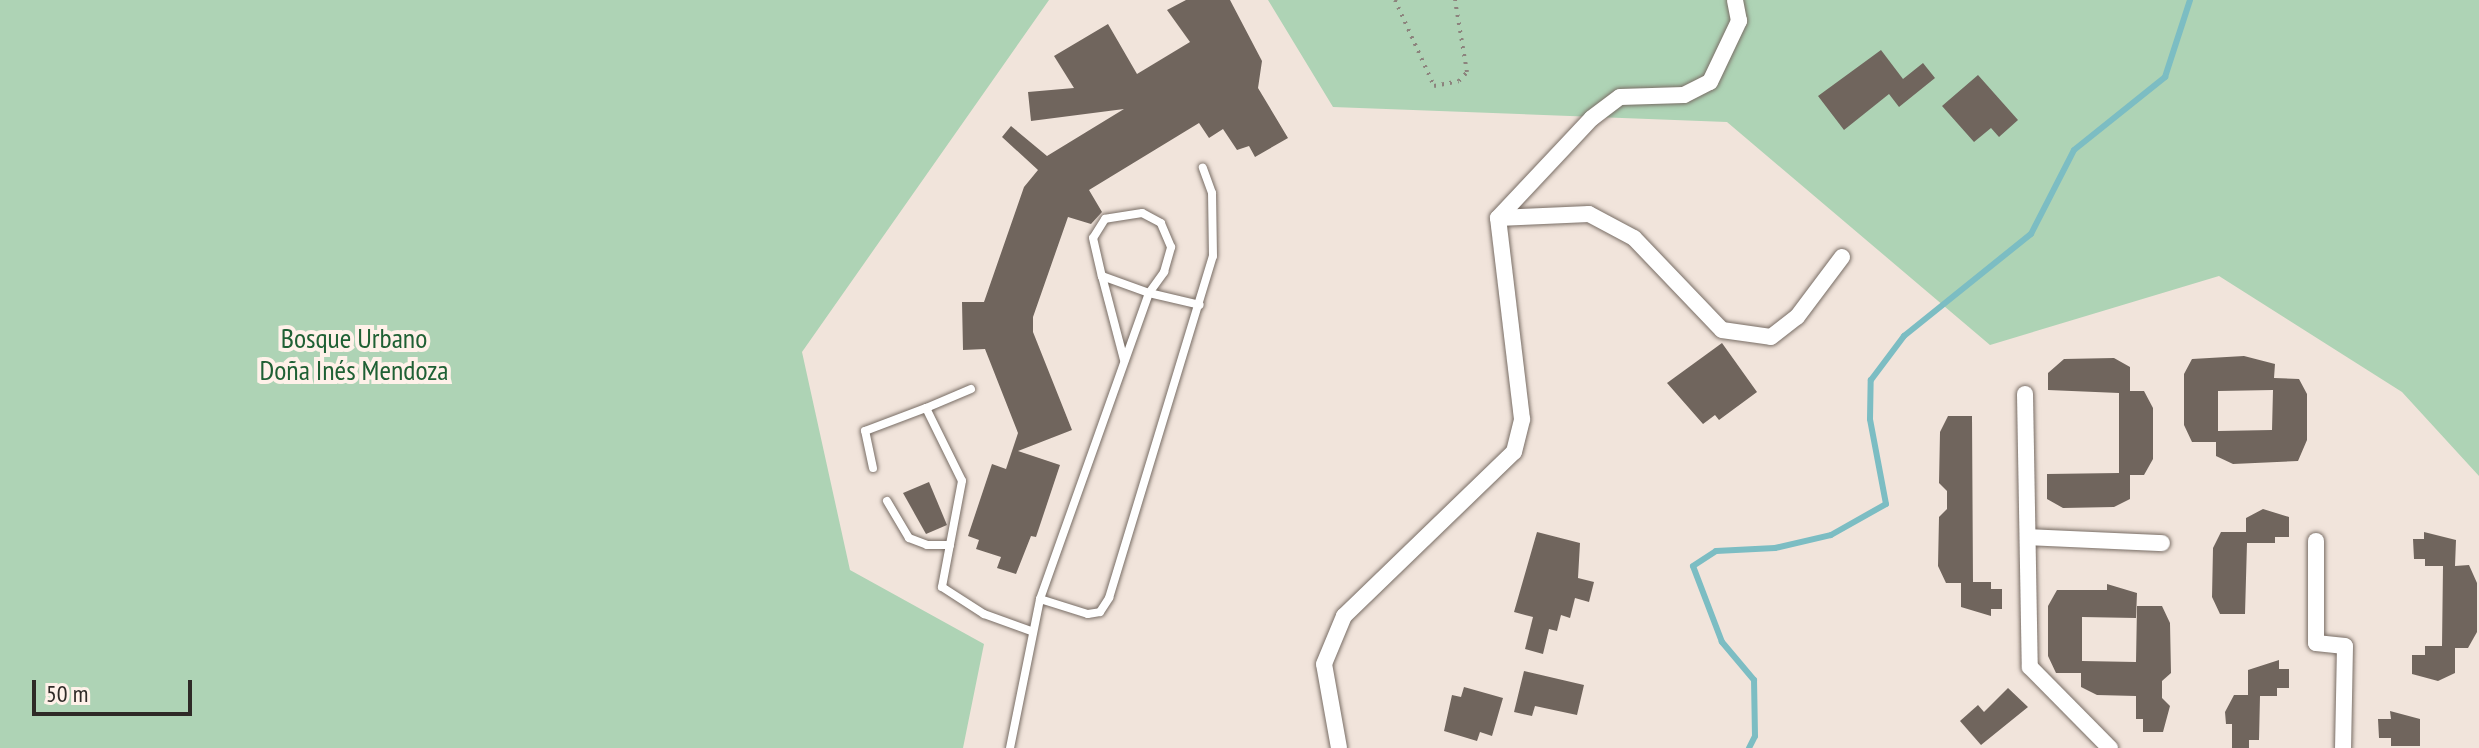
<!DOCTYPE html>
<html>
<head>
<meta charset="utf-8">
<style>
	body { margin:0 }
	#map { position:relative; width:2479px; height:748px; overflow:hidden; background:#f1e4db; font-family:"PT Sans Narrow",sans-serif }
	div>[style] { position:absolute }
	.green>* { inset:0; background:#aed3b5 }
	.stream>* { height:6px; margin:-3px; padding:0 3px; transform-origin:3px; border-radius:3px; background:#7cbdc3 }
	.building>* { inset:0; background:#70655d }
	.path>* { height:4px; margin-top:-2px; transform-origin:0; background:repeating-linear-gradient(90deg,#8c837d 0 2px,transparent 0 8px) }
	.roads { filter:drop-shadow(0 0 2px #786d65) drop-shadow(0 0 2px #786d65) }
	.lane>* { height:8px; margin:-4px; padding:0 4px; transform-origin:4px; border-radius:4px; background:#fff }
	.street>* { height:16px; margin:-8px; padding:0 8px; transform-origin:8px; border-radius:8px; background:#fff }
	span { translate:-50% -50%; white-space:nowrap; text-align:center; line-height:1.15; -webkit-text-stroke:8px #fff1e9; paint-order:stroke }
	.park-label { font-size:28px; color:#1f6034 }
	.scale { position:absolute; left:32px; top:680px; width:160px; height:36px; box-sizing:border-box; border:4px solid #2f2a27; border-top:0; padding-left:10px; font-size:24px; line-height:28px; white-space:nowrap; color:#2f2a27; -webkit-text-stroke:6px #fff1e9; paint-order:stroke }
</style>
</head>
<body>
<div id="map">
	<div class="green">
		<div style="clip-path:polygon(0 0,1049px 0,802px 352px,850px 570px,984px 644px,963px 748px,0 748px)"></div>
		<div style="clip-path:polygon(1268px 0,2479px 0,2479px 476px,2402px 392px,2219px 276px,1990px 345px,1727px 122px,1333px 107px)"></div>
	</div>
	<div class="stream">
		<div style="left:1749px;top:748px;width:13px;rotate:-63deg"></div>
		<div style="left:1755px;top:736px;width:56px;rotate:-91deg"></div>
		<div style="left:1754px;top:680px;width:50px;rotate:-130.1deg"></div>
		<div style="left:1722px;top:642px;width:81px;rotate:-110.9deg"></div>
		<div style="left:1693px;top:566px;width:27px;rotate:-33deg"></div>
		<div style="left:1716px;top:551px;width:59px;rotate:-2.9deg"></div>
		<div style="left:1775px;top:548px;width:57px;rotate:-13.1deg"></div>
		<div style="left:1831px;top:535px;width:63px;rotate:-29.4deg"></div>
		<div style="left:1886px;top:504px;width:86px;rotate:-100.7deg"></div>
		<div style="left:1870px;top:419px;width:39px;rotate:-89deg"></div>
		<div style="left:1871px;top:380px;width:55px;rotate:-53.1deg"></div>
		<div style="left:1904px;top:336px;width:163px;rotate:-38.8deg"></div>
		<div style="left:2031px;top:234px;width:94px;rotate:-62.9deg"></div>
		<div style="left:2074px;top:150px;width:117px;rotate:-38.7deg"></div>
		<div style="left:2165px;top:77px;width:81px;rotate:-72deg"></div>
	</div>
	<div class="building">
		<div style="clip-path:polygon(1186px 0,1230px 0,1262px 61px,1258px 88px,1288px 138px,1255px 157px,1249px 146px,1237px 150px,1223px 129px,1209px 138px,1199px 123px,1089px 190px,1102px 212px,1091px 224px,1068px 217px,1033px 317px,1033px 332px,1072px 430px,1018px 451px,1060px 465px,1036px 537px,1031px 536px,1016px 574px,997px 568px,1001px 557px,976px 549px,979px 540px,968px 536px,992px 464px,1006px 469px,1018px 433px,985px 349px,963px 350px,962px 302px,984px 302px,1024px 187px,1038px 170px,1002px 137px,1011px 126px,1047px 156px,1124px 109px,1031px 121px,1028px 92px,1074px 88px,1054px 56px,1108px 24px,1137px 74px,1190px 42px,1167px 10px)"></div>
		<div style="clip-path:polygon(1881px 50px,1903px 79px,1923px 63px,1935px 78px,1899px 107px,1889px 94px,1844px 130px,1818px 96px)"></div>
		<div style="clip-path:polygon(1978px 75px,2018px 120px,1999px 137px,1991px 128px,1974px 142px,1942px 106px)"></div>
		<div style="clip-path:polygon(1722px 343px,1757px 392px,1719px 420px,1715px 415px,1703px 424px,1667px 383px)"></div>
		<div style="clip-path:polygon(evenodd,2244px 356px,2275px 364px,2274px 378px,2299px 379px,2307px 394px,2307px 440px,2298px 461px,2233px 464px,2216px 456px,2216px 442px,2192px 442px,2184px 425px,2184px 374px,2192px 359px,2244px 356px,2273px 390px,2272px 430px,2218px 431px,2218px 391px,2273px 390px)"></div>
		<div style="clip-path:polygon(2114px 358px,2130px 367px,2130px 391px,2144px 391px,2153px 408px,2153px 459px,2144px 475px,2130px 475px,2130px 499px,2114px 507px,2063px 508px,2047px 499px,2047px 474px,2119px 473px,2119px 393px,2048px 390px,2048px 373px,2064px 359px)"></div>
		<div style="clip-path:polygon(1948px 416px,1972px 416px,1973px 582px,1991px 582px,1991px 589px,2002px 589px,2002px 609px,1991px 609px,1991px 616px,1961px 607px,1961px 583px,1946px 583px,1938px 566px,1939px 517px,1947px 509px,1947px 491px,1939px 483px,1940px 432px)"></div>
		<div style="clip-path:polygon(929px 482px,947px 525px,926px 534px,903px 493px)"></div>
		<div style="clip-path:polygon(2263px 509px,2289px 517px,2289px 537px,2275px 537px,2275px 543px,2247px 543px,2245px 614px,2220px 614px,2212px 597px,2213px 548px,2221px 532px,2246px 532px,2246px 518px)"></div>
		<div style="clip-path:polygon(1537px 532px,1580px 543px,1578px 578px,1594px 582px,1589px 602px,1575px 598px,1570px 618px,1561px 615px,1557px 631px,1549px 629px,1543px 654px,1525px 649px,1533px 617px,1514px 612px)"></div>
		<div style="clip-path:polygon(2424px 532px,2456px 540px,2455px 566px,2469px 565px,2477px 583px,2477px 632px,2468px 648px,2455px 648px,2455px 673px,2438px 681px,2412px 674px,2412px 655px,2425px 655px,2425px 646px,2442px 646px,2443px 566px,2425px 566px,2425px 559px,2414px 559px,2413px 539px,2424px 539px)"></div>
		<div style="clip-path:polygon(2107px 584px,2137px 593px,2136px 618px,2082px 617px,2082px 661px,2136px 662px,2137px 606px,2162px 606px,2170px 623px,2171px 673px,2162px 681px,2162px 698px,2170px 706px,2163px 732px,2143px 732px,2143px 719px,2136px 719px,2136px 696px,2097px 695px,2081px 687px,2081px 673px,2056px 673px,2048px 656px,2048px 606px,2057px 590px,2107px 590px)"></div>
		<div style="clip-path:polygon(2279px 660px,2279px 669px,2289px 669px,2289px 688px,2277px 688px,2277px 696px,2260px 696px,2259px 740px,2249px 740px,2249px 748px,2232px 748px,2232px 724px,2226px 724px,2225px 712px,2234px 695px,2248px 695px,2248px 670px)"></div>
		<div style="clip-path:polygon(1524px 671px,1584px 685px,1577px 715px,1535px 706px,1532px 716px,1514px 712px)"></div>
		<div style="clip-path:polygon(1464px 687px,1503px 698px,1492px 736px,1480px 732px,1477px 741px,1444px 731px,1452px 695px,1461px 697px)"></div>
		<div style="clip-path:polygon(2008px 688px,2028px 707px,1981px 745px,1960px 721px,1978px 705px,1984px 712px)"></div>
		<div style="clip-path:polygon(2390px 711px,2420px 719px,2420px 746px,2391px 746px,2391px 738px,2379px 738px,2378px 719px,2391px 719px)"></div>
	</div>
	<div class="path">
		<div style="left:1395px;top:0;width:94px;rotate:65.6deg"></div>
		<div style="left:1434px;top:86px;width:25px;rotate:-11deg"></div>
		<div style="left:1459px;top:81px;width:12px;rotate:-48deg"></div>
		<div style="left:1467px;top:72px;width:73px;rotate:-99.5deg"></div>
	</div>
	<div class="roads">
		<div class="lane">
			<div style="left:1102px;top:276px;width:87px;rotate:75.3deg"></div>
			<div style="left:971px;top:389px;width:49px;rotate:157.1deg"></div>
			<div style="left:926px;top:408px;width:81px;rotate:63.7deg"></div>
			<div style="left:962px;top:481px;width:108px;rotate:100.7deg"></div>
			<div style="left:942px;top:587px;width:50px;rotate:32.7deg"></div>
			<div style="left:984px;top:614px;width:50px;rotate:19.9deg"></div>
			<div style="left:873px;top:468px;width:38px;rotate:-102deg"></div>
			<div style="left:865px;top:431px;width:65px;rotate:-20.7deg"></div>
			<div style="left:887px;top:501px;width:43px;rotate:59.3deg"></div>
			<div style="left:909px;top:538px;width:19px;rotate:21deg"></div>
			<div style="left:927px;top:545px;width:23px"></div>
			<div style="left:1040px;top:599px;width:50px;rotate:17.4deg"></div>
			<div style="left:1088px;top:614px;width:12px;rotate:-9deg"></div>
			<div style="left:1100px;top:612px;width:17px;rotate:-57deg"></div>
			<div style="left:1109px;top:598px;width:357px;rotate:-73.1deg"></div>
			<div style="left:1213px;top:256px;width:63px;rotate:-90.9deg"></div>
			<div style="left:1212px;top:193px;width:27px;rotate:-110deg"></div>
			<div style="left:1010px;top:748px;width:152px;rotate:-78.6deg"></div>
			<div style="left:1040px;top:599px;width:325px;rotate:-70.4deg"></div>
			<div style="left:1149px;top:293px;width:26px;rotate:-54deg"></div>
			<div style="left:1164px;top:272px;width:26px;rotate:-74deg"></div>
			<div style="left:1171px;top:247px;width:26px;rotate:-113deg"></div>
			<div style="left:1161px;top:223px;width:21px;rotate:-152deg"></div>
			<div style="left:1142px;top:213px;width:37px;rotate:171deg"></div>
			<div style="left:1105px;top:219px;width:22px;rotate:122deg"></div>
			<div style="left:1093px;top:238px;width:39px;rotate:77deg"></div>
			<div style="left:1102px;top:276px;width:50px;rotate:19.9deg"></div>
			<div style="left:1149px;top:293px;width:52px;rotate:13.2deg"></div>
		</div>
		<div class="street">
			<div style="left:1498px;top:218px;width:91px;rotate:-2.5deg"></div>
			<div style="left:1589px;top:214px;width:51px;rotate:28.1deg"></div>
			<div style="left:1634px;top:238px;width:127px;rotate:46.3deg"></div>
			<div style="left:1722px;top:330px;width:49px;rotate:8.1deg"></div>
			<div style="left:1771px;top:337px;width:33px;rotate:-38deg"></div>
			<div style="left:1797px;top:317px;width:75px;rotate:-53.1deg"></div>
			<div style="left:1498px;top:218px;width:137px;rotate:-46.8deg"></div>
			<div style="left:1592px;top:118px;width:35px;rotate:-37deg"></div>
			<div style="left:1620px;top:97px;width:64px;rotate:-1.8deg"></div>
			<div style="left:1684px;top:95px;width:29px;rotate:-27deg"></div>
			<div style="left:1710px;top:82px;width:68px;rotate:-64.6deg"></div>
			<div style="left:1739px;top:21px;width:21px;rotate:-101deg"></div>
			<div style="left:2025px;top:394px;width:273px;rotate:89deg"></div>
			<div style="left:2030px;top:667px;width:114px;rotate:45.4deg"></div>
			<div style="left:2028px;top:537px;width:134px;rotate:2.6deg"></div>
			<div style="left:2316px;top:541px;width:102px;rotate:90deg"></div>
			<div style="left:2316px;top:643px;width:29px;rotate:6deg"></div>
			<div style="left:2345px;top:646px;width:102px;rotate:91.1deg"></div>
			<div style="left:1339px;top:748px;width:85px;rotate:-100.1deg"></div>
			<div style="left:1324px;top:664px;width:52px;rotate:-67.4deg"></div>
			<div style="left:1344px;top:616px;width:236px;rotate:-44deg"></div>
			<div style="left:1514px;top:452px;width:34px;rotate:-76deg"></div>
			<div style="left:1522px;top:419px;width:202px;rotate:-96.8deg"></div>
		</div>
	</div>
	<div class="park-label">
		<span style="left:354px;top:354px">Bosque Urbano<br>Doña Inés Mendoza</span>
	</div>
	<div class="scale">50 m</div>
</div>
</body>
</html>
